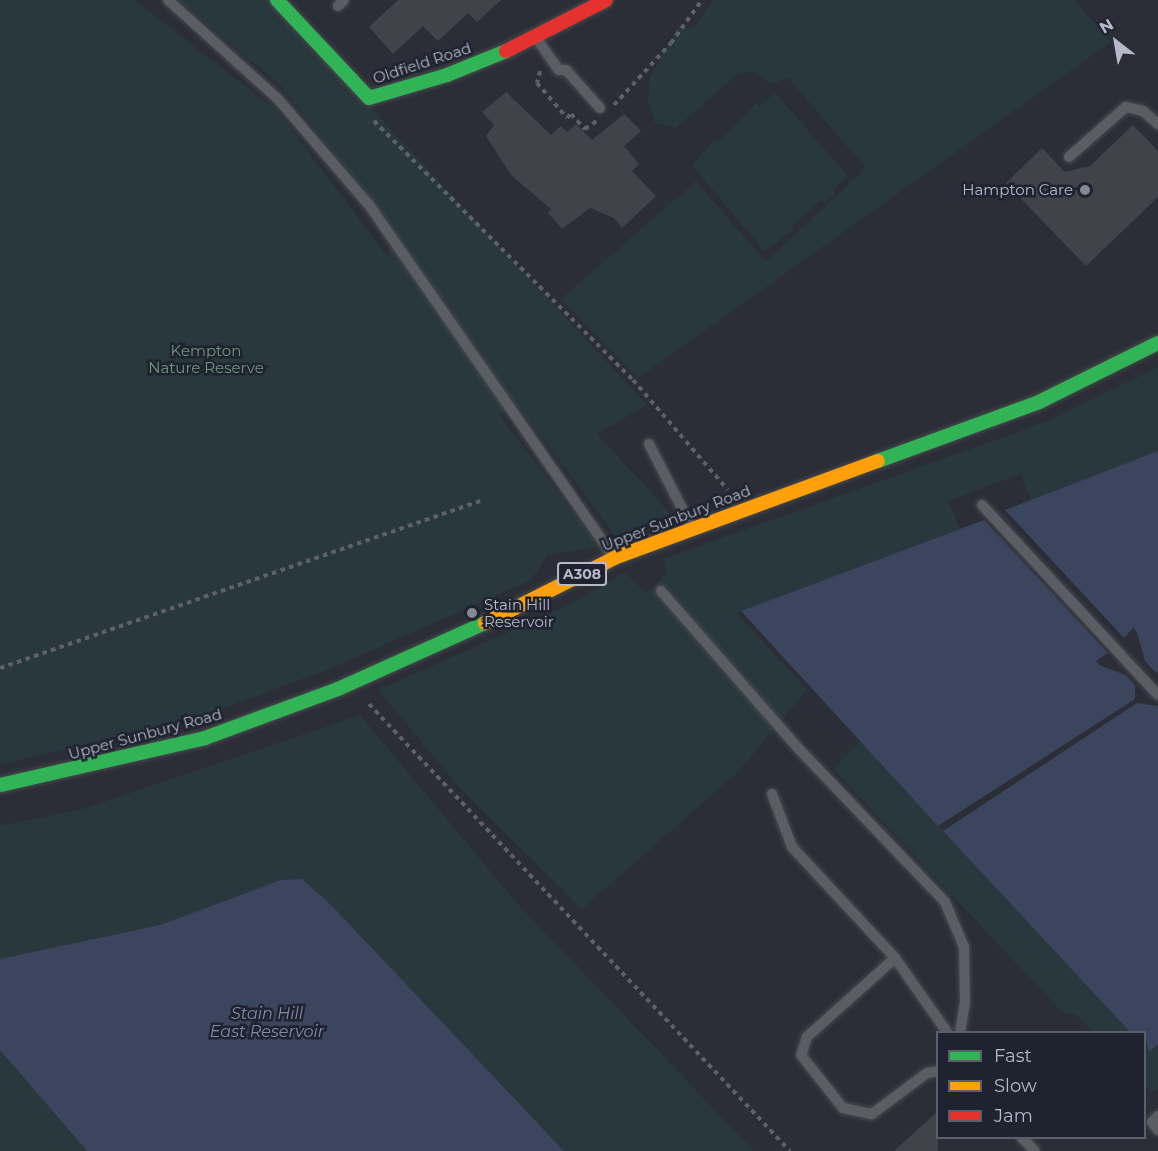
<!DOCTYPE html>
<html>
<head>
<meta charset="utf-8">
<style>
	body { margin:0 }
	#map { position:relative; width:1158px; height:1151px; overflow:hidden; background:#2b2e36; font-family:Montserrat,sans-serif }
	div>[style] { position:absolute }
	.green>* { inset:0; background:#29383c }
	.water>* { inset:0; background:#3c455e }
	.building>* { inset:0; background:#40434a }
	.path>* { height:4px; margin-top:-2px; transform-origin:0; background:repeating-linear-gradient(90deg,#5e6168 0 4.5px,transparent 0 9px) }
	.roads { filter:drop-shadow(0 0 2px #47494f) drop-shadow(0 0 2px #47494f) }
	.lane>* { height:10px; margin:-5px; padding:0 5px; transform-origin:5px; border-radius:5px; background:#5b5d64 }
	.fast>* { height:14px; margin:-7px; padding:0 7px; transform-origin:7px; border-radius:7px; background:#30b455 }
	.slow>* { height:14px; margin:-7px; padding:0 7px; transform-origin:7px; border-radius:7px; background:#ff9f0a }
	.jam>* { height:14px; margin:-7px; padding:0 7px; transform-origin:7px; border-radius:7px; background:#e5322d }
	.dots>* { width:16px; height:16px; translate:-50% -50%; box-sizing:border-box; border:3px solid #1f2330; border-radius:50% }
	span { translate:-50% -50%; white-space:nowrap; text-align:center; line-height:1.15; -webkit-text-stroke:5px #1f2330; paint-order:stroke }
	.shield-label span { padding:2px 4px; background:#1f2330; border:2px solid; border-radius:4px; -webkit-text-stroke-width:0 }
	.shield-label { font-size:14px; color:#b6b9c7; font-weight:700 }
	.street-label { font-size:15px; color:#b6b9c7 }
	.poi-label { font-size:15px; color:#b6b9c7 }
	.right { translate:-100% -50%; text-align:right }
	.left { translate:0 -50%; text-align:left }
	.park-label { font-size:15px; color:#6f957e }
	.water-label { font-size:16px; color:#818cab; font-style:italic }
	.legend { position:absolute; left:936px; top:1031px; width:210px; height:108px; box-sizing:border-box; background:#1f2330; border:2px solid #5b5f6c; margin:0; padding:8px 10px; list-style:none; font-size:18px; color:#b6b9c7 }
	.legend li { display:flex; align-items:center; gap:12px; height:30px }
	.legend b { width:30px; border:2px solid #5b5f6c }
	.north { position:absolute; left:1086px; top:12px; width:60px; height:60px; -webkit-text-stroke:4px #1f2330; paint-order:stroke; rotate:329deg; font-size:16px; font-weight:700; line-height:24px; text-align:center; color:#b6b9c7 }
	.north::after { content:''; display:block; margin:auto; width:21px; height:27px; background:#b6b9c7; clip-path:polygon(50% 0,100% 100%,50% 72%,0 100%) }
</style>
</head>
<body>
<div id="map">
	<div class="green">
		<div style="clip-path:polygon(0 0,134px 0,277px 110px,388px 257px,394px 230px,279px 84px,178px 0,271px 0,647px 405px,597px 434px,671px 514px,615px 536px,520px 408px,499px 414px,599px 547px,548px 554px,531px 580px,327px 670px,202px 716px,0 765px)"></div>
		<div style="clip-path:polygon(714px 0,1074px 0,1111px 42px,638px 378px,561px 299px,696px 181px,766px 262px,866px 168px,788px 78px,771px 84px,751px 71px,736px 75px,676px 128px,655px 123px,648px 102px,650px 77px,677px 29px,693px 28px)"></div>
		<div style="clip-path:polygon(775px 93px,848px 176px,833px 190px,836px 194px,825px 203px,821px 200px,791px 227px,794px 230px,764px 251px,692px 165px,715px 139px,718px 142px,756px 103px,759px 106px)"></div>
		<div style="clip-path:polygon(1158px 367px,1158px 451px,1031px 500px,1020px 474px,948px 501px,960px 529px,737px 613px,807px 690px,738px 772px,582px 909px,458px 786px,378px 690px,571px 604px,625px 572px,646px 593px,667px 574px,663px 559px,1046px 422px)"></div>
		<div style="clip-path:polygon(360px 715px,515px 901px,754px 1151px,564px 1151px,302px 879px,281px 880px,160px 925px,0 959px,0 826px,86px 808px)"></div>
		<div style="clip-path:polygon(861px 741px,1130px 1032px,1094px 1032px,1077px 1015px,1062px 1012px,833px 769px)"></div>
		<div style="clip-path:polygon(1158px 1044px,1158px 1088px,1151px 1093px,1145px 1086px,1145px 1048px,1149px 1052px)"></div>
		<div style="clip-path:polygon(0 1050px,87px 1151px,0 1151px)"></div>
	</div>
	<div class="water">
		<div style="clip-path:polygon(1158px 451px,1158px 671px,1156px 673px,1145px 661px,1137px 632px,1133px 628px,1124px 638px,1005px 510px)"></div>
		<div style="clip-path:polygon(984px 520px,1108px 653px,1096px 661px,1101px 666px,1126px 675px,1135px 685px,1135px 699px,938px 826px,741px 611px)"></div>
		<div style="clip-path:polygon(1137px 703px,1158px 706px,1158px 1044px,1149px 1052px,1144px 1032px,1130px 1032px,943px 831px)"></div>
		<div style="clip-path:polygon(302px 879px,333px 907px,564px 1151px,87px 1151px,0 1050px,0 959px,160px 925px,281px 880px)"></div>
	</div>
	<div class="building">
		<div style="clip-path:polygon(398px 0,501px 0,477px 22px,468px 13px,438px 41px,423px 26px,393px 54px,369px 27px)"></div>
		<div style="clip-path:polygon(506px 92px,551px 135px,561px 126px,567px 132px,576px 124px,592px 140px,624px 114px,641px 131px,624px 146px,639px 164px,632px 171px,656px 196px,622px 228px,614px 218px,590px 208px,562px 229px,548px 213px,551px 209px,511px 175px,486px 136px,494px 125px,482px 112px)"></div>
		<div style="clip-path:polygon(1133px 125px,1158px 151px,1158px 197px,1086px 266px,1006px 183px,1042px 148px,1065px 172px,1090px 166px)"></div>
		<div style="clip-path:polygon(938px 1111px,938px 1151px,894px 1151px)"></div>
	</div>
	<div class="path">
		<div style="left:540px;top:71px;width:12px;rotate:104deg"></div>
		<div style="left:537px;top:83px;width:46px;rotate:49.4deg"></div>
		<div style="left:567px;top:118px;width:6px;rotate:-45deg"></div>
		<div style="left:571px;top:114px;width:21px;rotate:47deg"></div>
		<div style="left:585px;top:129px;width:14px;rotate:-34deg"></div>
		<div style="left:614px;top:105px;width:84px;rotate:-47.4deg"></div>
		<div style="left:671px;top:43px;width:53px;rotate:-54.2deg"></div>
		<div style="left:374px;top:121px;width:366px;rotate:45deg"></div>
		<div style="left:633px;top:380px;width:145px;rotate:49.2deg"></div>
		<div style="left:0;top:668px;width:511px;rotate:-19.18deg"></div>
		<div style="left:369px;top:704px;width:614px;rotate:46.72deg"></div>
	</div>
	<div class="roads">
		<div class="lane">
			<div style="left:168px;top:0;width:148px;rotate:42deg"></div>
			<div style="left:278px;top:99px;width:140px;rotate:49.4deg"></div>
			<div style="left:369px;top:205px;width:426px;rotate:55.2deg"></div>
			<div style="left:338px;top:6px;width:8px;rotate:-45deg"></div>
			<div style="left:537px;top:39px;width:38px;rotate:55deg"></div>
			<div style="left:559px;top:70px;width:7px"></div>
			<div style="left:566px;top:70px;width:51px;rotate:48.2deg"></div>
			<div style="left:1069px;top:157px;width:76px;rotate:-41.3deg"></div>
			<div style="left:1126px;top:107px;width:17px;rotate:13deg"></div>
			<div style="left:1143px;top:111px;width:20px;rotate:41deg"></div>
			<div style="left:649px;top:444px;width:92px;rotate:62.9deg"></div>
			<div style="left:982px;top:505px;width:259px;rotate:47.2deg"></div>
			<div style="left:661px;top:591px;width:207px;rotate:48.9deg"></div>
			<div style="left:797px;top:747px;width:214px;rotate:46.3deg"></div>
			<div style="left:945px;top:902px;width:49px;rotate:67.1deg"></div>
			<div style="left:964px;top:947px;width:55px;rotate:89deg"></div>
			<div style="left:965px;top:1002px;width:30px;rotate:99deg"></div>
			<div style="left:772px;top:794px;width:57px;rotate:69.3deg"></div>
			<div style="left:792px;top:847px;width:151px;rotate:47.1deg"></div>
			<div style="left:895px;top:958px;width:90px;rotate:54.9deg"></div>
			<div style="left:895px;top:958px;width:118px;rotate:138.1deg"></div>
			<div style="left:807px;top:1037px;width:19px;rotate:108deg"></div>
			<div style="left:801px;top:1055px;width:68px;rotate:51.6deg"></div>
			<div style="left:843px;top:1108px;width:30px;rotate:12deg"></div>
			<div style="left:872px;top:1114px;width:69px;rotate:-36.7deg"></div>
			<div style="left:927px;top:1073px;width:11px;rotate:-10deg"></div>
			<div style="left:1158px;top:1116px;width:8px;rotate:135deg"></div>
			<div style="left:1152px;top:1122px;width:10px;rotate:53deg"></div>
			<div style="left:1022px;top:1138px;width:18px;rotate:45deg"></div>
		</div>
		<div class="fast">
			<div style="left:277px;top:0;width:134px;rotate:46.8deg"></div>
			<div style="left:369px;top:98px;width:81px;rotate:-16.4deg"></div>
			<div style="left:447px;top:75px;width:64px;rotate:-22.1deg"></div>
			<div style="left:878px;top:461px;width:171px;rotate:-20.1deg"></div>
			<div style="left:1039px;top:402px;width:133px;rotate:-26.4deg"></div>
			<div style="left:0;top:785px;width:210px;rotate:-12.9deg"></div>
			<div style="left:205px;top:738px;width:142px;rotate:-20.2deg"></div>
			<div style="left:338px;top:689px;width:161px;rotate:-24.2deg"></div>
		</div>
		<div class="slow">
			<div style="left:485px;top:623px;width:144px;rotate:-26.7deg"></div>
			<div style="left:614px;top:558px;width:281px;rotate:-20.2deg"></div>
		</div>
		<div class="jam">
			<div style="left:506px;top:51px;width:112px;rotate:-27deg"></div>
		</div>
	</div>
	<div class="dots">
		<div style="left:1085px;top:190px;background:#858894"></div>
		<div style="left:472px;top:613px;background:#858894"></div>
	</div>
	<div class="shield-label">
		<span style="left:582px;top:574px">A308</span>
	</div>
	<div class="street-label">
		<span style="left:422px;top:63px;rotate:-18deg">Oldfield Road</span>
		<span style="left:676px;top:518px;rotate:-21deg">Upper Sunbury Road</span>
		<span style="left:145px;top:734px;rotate:-15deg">Upper Sunbury Road</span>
	</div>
	<div class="poi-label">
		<span class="right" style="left:1073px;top:190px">Hampton Care</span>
		<span class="left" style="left:484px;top:613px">Stain Hill<br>Reservoir</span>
	</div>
	<div class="park-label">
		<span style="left:206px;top:359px">Kempton<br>Nature Reserve</span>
	</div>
	<div class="water-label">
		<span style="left:267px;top:1023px">Stain Hill<br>East Reservoir</span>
	</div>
	<ul class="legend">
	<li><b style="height:8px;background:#30b455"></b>Fast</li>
	<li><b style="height:8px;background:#ff9f0a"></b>Slow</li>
	<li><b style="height:8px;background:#e5322d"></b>Jam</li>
	</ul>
	<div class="north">N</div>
</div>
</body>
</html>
